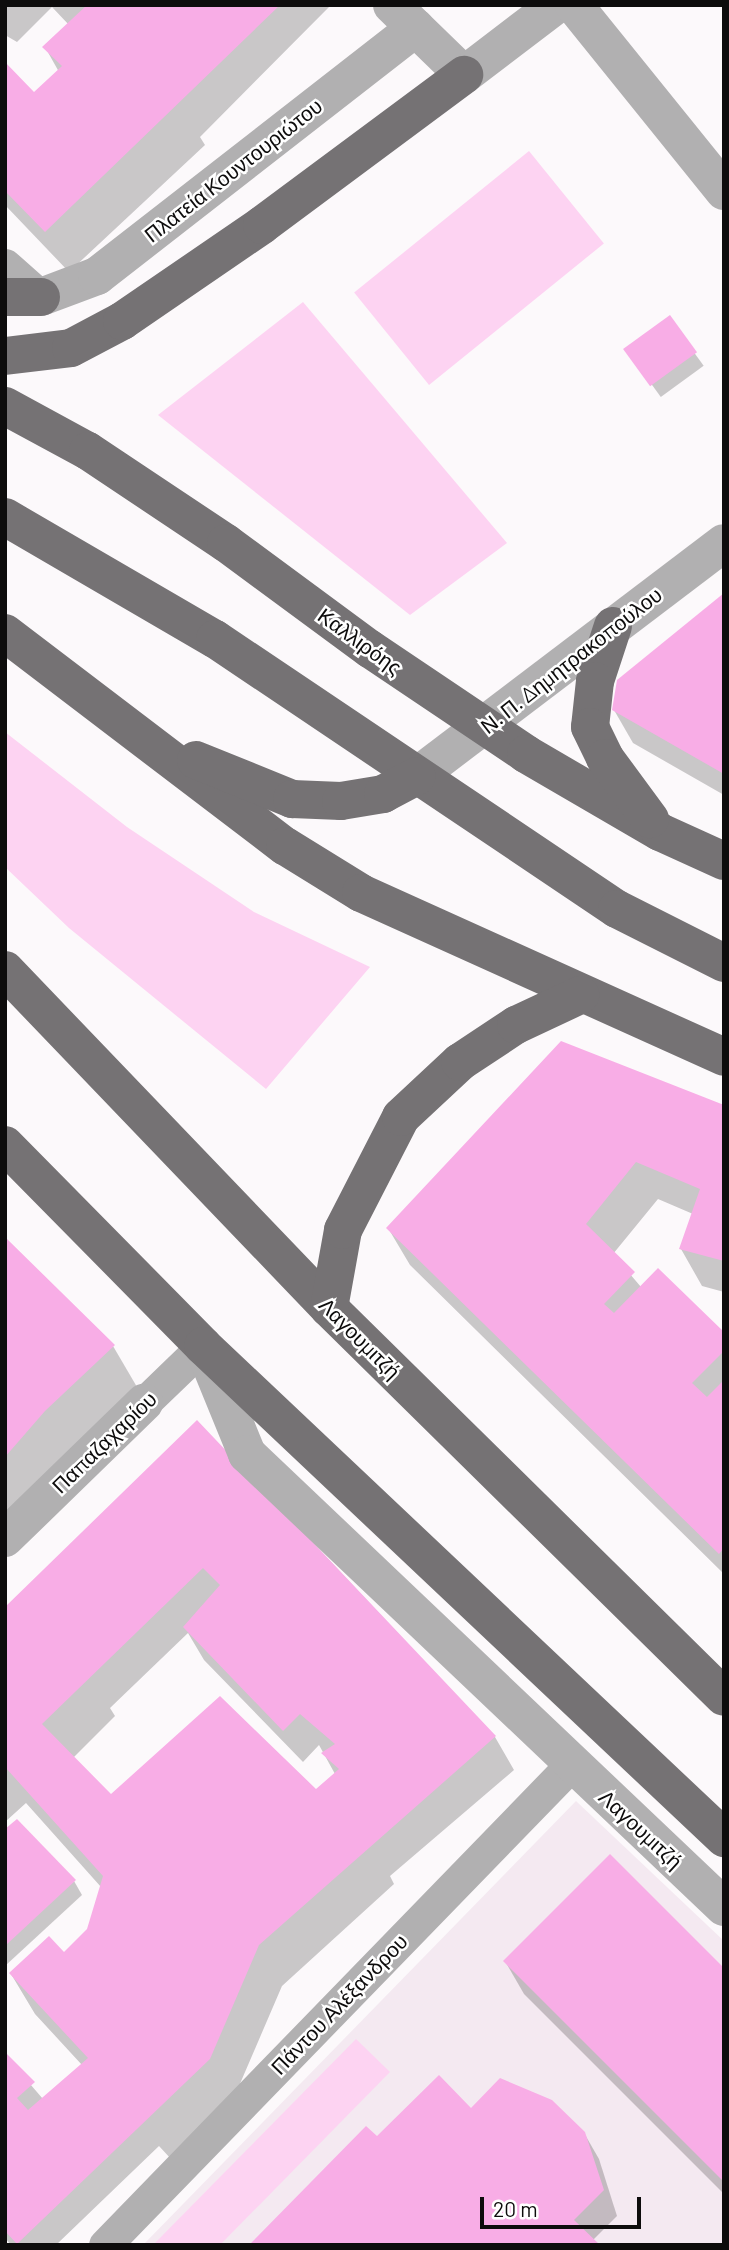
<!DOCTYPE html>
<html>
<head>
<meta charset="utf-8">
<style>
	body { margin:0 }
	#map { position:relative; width:729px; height:2250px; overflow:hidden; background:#fcf9fb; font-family:Barlow,sans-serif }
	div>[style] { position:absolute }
	.built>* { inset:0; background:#f4e9f1 }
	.green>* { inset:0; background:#fdd3f2; transform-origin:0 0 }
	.shadow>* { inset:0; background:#0003; transform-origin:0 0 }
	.building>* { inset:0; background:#f8ade6; transform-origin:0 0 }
	.pedestrian>* { height:33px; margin:-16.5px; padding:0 16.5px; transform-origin:16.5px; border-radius:16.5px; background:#b1b0b1 }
	.minor>* { height:38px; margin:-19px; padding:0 19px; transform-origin:19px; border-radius:19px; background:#b1b0b1 }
	.tertiary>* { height:38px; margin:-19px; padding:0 19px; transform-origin:19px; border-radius:19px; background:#b1b0b1 }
	.primary>* { height:38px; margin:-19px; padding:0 19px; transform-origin:19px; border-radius:19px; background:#757274 }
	span { translate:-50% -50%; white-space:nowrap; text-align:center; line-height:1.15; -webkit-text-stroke:5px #fff; paint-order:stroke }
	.street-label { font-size:21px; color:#0d0c0c }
	.frame { position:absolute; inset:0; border:7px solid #0d0c0c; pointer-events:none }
	.scale { position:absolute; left:480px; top:2197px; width:161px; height:32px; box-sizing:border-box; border:4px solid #0d0c0c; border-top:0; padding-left:9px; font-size:21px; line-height:24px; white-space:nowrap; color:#0d0c0c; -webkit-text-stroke:5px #fff; paint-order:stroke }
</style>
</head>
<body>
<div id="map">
	<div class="built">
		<div style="clip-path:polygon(576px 1801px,724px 1941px,724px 2245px,143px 2245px)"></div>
	</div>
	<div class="green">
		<div style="left:529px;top:151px;width:119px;height:225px;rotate:51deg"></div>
		<div style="clip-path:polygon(303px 302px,507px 543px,410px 615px,158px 415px)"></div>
		<div style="clip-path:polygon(5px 732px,127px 827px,254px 912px,370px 967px,266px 1089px,69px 928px,5px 867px)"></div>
		<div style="clip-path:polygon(356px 2039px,390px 2072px,220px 2245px,153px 2245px)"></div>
	</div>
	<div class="shadow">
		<div style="clip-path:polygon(5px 5px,331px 5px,200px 137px,205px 145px,69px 272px,5px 205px,5px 65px,34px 95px,59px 72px,45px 47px,69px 25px,52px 7px,17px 42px,5px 35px)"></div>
		<div style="left:669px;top:318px;width:59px;height:53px;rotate:54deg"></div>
		<div style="clip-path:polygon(724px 596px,724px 795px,633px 743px,614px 710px)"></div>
		<div style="clip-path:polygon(724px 1106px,724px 1292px,702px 1286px,681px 1249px,693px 1214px,658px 1199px,613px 1254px,641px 1287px,724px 1335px,724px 1574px,410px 1265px,388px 1228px)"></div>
		<div style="clip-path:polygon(5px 1240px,113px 1346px,137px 1387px,5px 1514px)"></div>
		<div style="clip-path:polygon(evenodd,273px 1500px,495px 1737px,514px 1770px,390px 1876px,394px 1884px,282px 1986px,233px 2100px,171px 2159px,159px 2146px,56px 2245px,11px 2245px,5px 2238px,5px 2055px,43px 2099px,82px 2065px,35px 2014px,11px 1974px,64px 1954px,89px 1930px,101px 1887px,26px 1803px,5px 1822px,5px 1609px,273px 1500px,188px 1633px,204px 1660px,303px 1762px,319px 1745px,335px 1774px,316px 1791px,110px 1797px,73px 1758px,115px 1716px,110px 1708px,188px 1633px)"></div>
		<div style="clip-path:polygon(5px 1832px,74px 1881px,82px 1895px,5px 1966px)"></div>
		<div style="clip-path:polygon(505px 1961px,724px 1970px,724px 2194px,524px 1994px)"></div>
		<div style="clip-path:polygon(471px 2110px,584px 2133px,599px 2159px,617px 2216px,593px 2240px,377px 2139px)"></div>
	</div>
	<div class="building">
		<div style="clip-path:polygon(87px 5px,280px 5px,45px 232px,5px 191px,5px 62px,34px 92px,62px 66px,42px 47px)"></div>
		<div style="left:670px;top:315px;width:46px;height:58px;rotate:54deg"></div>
		<div style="clip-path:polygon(724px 593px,724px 774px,612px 710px,617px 680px)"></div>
		<div style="clip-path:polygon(561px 1041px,724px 1105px,724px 1261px,679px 1249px,700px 1189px,636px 1162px,586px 1224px,635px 1272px,604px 1304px,614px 1313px,658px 1268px,724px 1332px,724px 1351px,692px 1383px,707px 1397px,724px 1380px,724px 1548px,719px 1554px,386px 1228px)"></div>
		<div style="clip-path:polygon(5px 1237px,115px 1345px,45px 1411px,5px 1457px)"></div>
		<div style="clip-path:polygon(evenodd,197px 1420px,496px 1736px,259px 1945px,210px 2059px,17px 2244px,5px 2231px,5px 2052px,35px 2082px,17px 2098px,28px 2110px,88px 2058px,9px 1973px,49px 1936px,64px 1952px,87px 1929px,103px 1876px,5px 1767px,5px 1607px,197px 1420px,203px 1568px,220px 1585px,183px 1627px,283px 1731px,300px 1714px,335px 1744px,321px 1753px,339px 1769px,316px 1789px,220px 1696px,111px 1794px,42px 1724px,203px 1568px)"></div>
		<div style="clip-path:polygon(17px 1819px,76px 1880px,5px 1946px,5px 1829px)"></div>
		<div style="clip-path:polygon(610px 1854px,724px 1968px,724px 2182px,503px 1961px)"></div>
		<div style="clip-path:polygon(439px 2075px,471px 2108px,500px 2078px,552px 2100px,585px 2132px,604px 2190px,574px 2220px,600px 2245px,249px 2245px,366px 2126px,377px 2136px)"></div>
	</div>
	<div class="pedestrian">
		<div style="left:5px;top:265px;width:48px;rotate:41.6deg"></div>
		<div style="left:144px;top:1403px;width:82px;rotate:-44deg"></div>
		<div style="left:105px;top:2245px;width:670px;rotate:-45.85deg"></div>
	</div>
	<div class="minor">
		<div style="left:41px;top:297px;width:60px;rotate:-20.6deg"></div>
		<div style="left:97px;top:276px;width:404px;rotate:-37.9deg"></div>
		<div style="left:5px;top:1538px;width:194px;rotate:-44.2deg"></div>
	</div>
	<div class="tertiary">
		<div style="left:392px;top:5px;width:100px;rotate:44.2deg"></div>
		<div style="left:464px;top:75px;width:116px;rotate:-37.3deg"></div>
		<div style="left:574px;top:5px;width:239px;rotate:51.1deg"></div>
		<div style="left:417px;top:776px;width:385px;rotate:-37.2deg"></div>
		<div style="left:203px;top:1346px;width:117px;rotate:67.8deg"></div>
		<div style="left:247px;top:1454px;width:658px;rotate:43.52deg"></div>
	</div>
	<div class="primary">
		<div style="left:5px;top:297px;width:36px"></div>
		<div style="left:5px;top:356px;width:66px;rotate:-6.9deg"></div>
		<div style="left:71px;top:348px;width:58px;rotate:-27.9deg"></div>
		<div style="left:122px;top:321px;width:170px;rotate:-34.4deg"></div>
		<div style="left:262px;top:225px;width:252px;rotate:-36.6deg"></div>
		<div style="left:5px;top:406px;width:94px;rotate:28.5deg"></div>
		<div style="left:88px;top:451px;width:166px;rotate:33.7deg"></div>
		<div style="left:226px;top:543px;width:179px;rotate:36.4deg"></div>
		<div style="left:370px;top:649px;width:188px;rotate:33.9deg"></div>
		<div style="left:526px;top:754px;width:155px;rotate:30.2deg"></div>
		<div style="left:660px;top:832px;width:70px;rotate:24.4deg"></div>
		<div style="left:5px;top:517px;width:243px;rotate:30.2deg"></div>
		<div style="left:215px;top:639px;width:484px;rotate:33.9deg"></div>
		<div style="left:617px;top:909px;width:120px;rotate:26.8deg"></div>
		<div style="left:613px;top:626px;width:58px;rotate:108.1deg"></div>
		<div style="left:595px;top:681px;width:46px;rotate:96.2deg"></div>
		<div style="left:590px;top:727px;width:34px;rotate:64deg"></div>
		<div style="left:605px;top:758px;width:76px;rotate:53.6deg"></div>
		<div style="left:5px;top:633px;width:352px;rotate:37.3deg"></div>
		<div style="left:285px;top:846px;width:89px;rotate:31.7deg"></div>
		<div style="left:361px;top:893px;width:398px;rotate:24.3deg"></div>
		<div style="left:196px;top:760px;width:104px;rotate:22.1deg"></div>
		<div style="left:292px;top:799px;width:49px;rotate:2.3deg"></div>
		<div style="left:341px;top:801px;width:43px;rotate:-9.5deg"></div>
		<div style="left:383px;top:794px;width:38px;rotate:-28deg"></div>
		<div style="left:5px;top:970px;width:468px;rotate:46.2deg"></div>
		<div style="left:329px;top:1308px;width:554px;rotate:44.56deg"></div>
		<div style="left:5px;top:1145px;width:282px;rotate:45.4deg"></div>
		<div style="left:203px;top:1346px;width:717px;rotate:43.36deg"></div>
		<div style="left:329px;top:1308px;width:79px;rotate:-79.8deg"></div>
		<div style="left:343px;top:1230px;width:127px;rotate:-62.8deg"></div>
		<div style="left:401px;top:1117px;width:81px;rotate:-43deg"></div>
		<div style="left:460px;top:1062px;width:67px;rotate:-33.5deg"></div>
		<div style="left:516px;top:1025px;width:71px;rotate:-25.1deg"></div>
	</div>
	<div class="street-label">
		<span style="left:233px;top:170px;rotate:-38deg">Πλατεία Κουντουριώτου</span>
		<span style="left:360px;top:641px;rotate:36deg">Καλλιρόης</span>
		<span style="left:571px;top:660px;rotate:-38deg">Ν. Π. Δημητρακοπούλου</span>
		<span style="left:360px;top:1338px;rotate:45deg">Λαγουμιτζή</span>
		<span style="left:104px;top:1442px;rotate:-44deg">Παπαζαχαρίου</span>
		<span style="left:641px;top:1829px;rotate:43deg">Λαγουμιτζή</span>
		<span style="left:339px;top:2004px;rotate:-46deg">Πάντου Αλέξανδρου</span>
	</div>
	<div class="frame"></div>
	<div class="scale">20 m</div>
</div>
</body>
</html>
